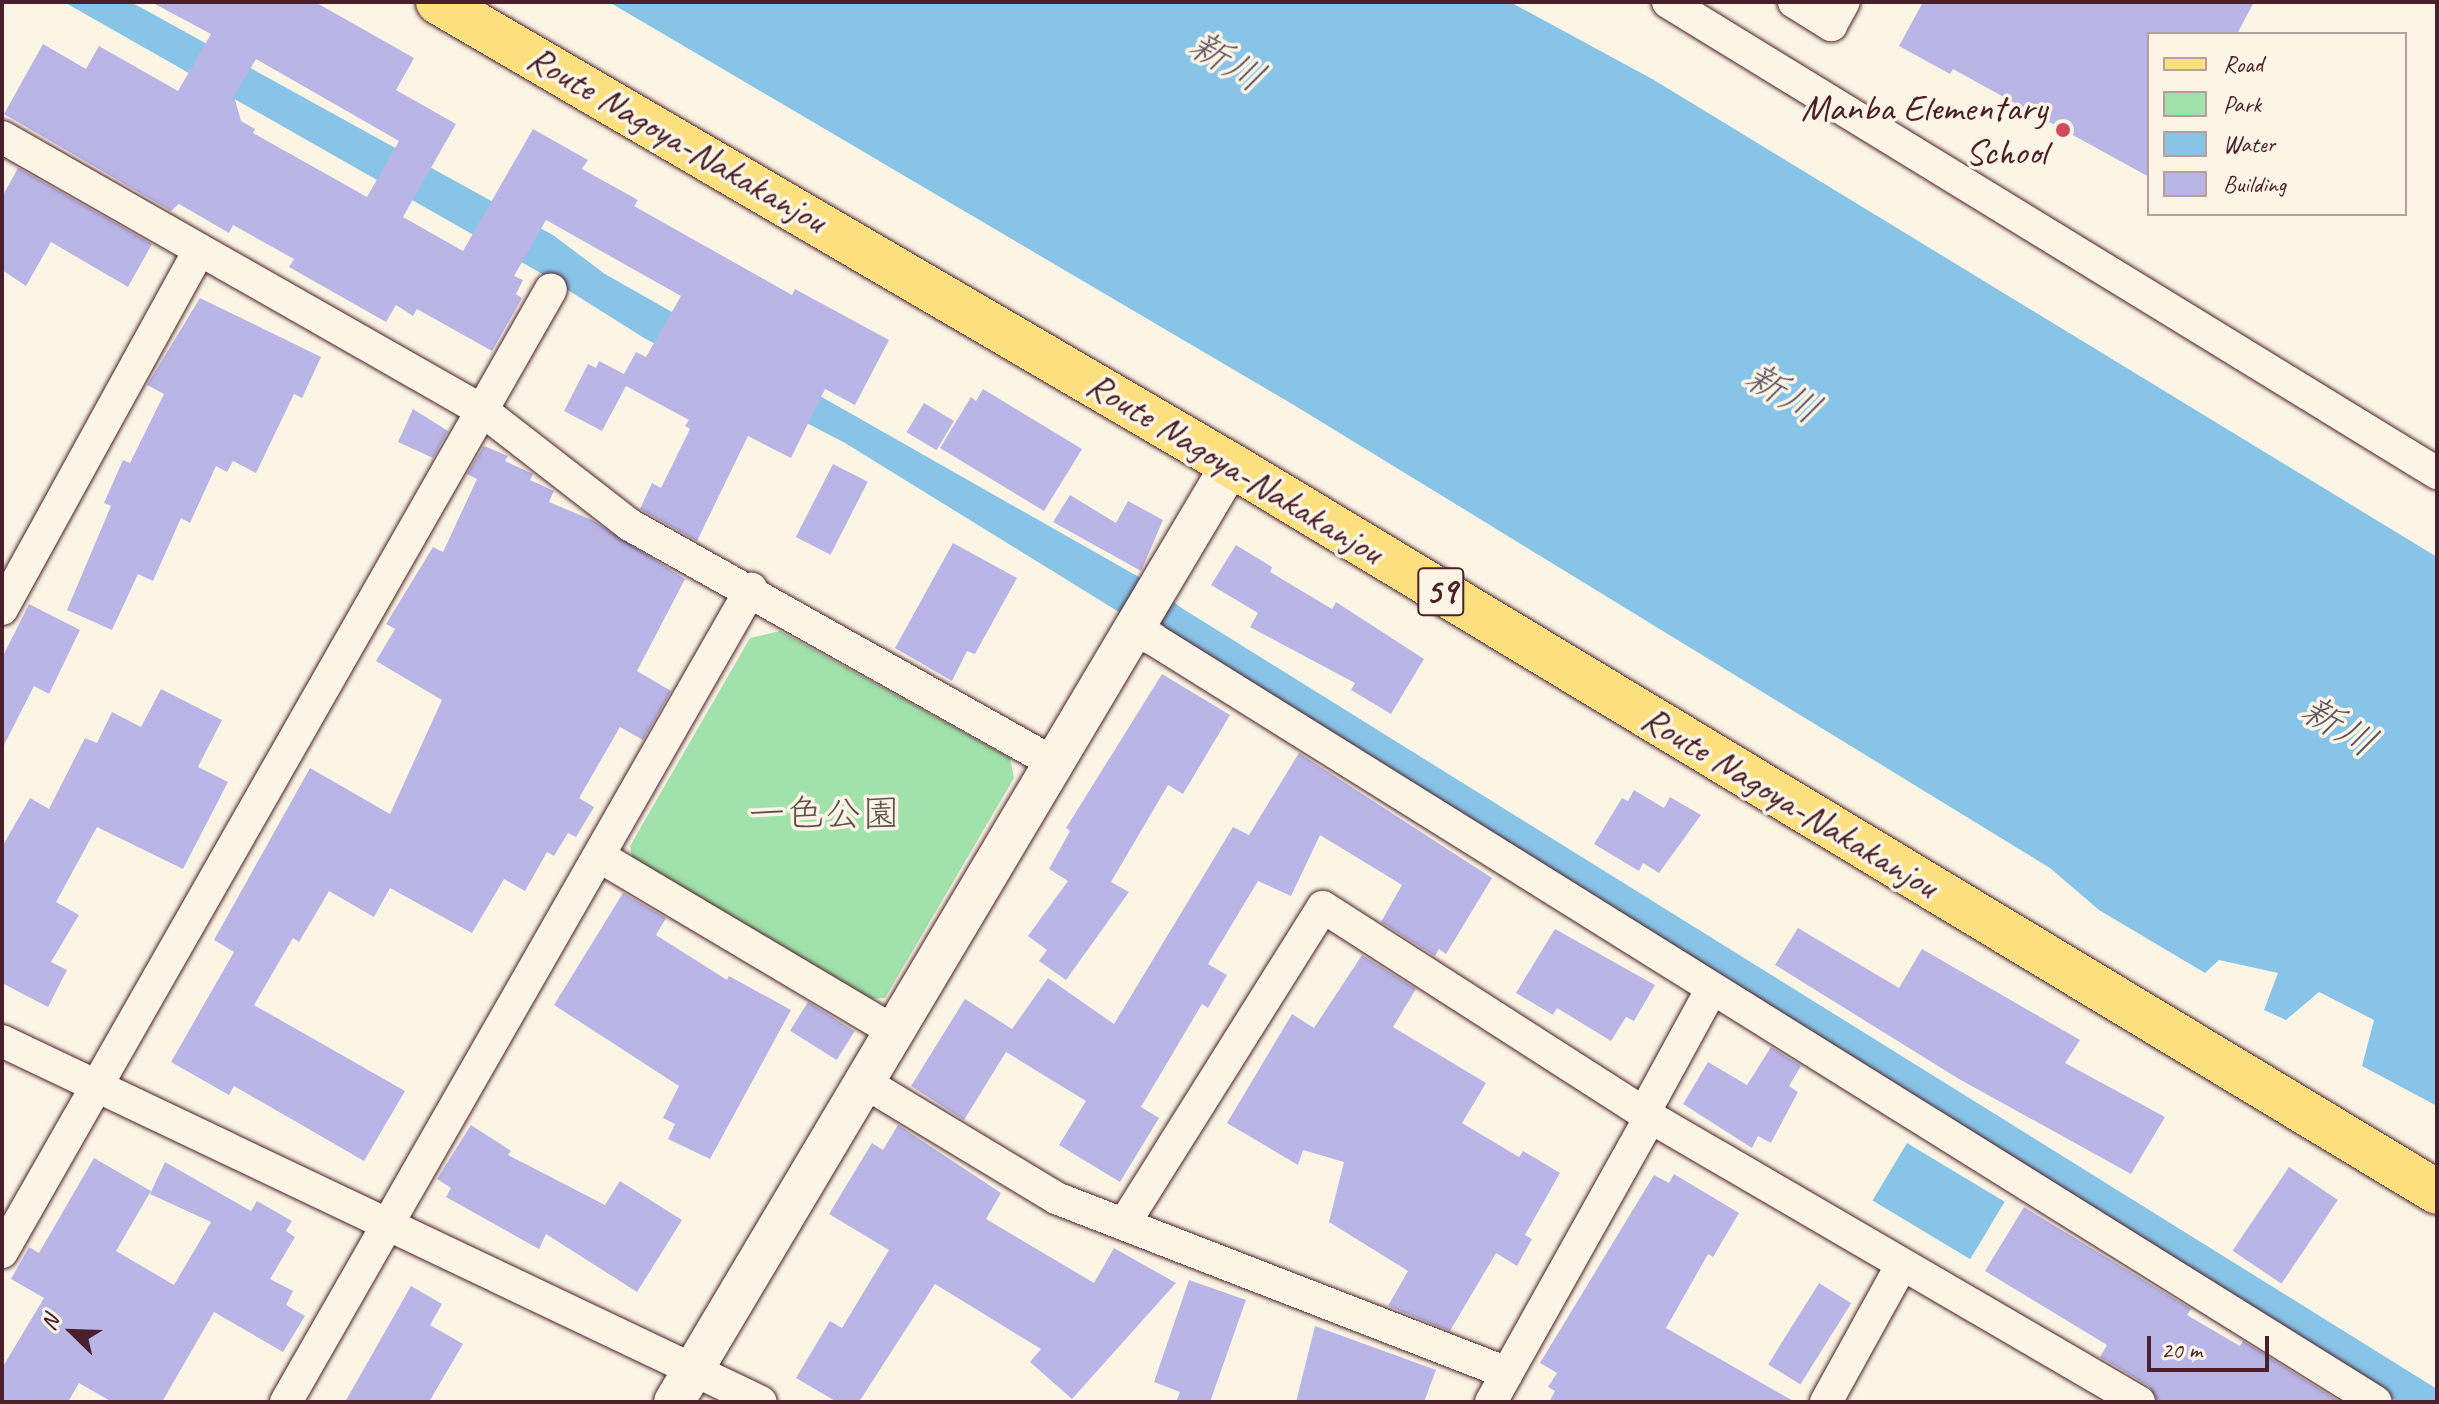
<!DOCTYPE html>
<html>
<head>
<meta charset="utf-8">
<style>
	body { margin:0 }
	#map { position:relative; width:2439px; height:1404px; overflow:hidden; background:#fcf5e5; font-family:Caveat,"Klee One",sans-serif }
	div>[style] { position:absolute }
	.green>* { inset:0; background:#a1e1ab }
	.water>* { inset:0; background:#88c4e8; transform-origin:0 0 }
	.building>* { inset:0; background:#bab5e7; transform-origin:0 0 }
	.roads { filter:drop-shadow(0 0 2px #4a1f2b) drop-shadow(0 0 2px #4a1f2b) }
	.minor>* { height:32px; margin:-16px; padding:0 16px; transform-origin:16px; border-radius:16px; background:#fcf5e5 }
	.tertiary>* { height:40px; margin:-20px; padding:0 20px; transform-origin:20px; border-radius:20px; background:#fcf5e5 }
	.primary>* { height:44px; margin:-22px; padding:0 22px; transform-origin:22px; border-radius:22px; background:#fce080 }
	.dots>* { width:22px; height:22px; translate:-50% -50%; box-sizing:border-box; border:4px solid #fcf5e5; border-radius:50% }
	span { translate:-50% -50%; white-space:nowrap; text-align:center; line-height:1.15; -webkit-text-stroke:7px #fcf5e5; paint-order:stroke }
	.shield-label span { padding:2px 6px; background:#fcf5e5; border:2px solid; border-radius:6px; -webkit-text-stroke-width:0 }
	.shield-label { font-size:36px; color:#4a1f2b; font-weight:700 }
	.poi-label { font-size:38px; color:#4a1f2b }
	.right { translate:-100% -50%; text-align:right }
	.street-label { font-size:38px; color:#4a1f2b }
	.park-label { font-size:38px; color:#60504b }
	.water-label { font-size:40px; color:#5d5164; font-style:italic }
	.frame { position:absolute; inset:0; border:4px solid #4a1f2b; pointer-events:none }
	.legend { position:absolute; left:2147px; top:32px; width:260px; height:184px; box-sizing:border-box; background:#fcf5e5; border:2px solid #b59f9b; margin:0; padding:10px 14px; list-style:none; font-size:24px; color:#4a1f2b }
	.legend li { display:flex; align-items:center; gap:16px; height:40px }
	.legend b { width:40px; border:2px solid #b59f9b }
	.north { position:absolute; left:32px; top:1292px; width:80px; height:80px; -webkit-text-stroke:6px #fcf5e5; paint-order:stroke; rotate:293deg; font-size:22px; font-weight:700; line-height:32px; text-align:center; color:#4a1f2b }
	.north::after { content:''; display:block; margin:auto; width:28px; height:36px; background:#4a1f2b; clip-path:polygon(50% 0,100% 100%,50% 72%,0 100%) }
	.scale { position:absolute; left:2147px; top:1336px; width:122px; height:36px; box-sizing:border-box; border:4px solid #4a1f2b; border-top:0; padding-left:10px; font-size:24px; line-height:28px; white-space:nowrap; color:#4a1f2b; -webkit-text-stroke:6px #fcf5e5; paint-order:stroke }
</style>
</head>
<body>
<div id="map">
	<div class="green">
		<div style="clip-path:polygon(780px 631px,1010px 758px,1014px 778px,885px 998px,864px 999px,633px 863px,630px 846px,750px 638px)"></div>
	</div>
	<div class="water">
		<div style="clip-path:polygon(64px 2px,131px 2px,553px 235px,605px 274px,1153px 585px,1180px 607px,2437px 1389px,2437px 1402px,2399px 1402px,845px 443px,644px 338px,544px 275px)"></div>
		<div style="clip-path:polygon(609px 2px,1510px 2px,1654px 80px,2437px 557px,2437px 1106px,2362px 1066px,2374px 1020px,2319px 992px,2286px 1020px,2264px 1010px,2278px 973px,2219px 960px,2205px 973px,2099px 910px,2050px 868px,1297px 407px)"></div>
		<div style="left:1907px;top:1143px;width:114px;height:67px;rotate:31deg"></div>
	</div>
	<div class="building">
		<div style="clip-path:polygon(evenodd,151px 2px,315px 2px,414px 58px,396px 90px,456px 124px,403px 217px,463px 251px,533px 129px,588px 160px,582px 169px,638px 200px,634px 206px,792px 295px,795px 289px,889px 340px,855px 405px,825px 389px,791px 458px,748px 436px,697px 541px,640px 509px,652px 483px,661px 488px,690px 429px,685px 426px,689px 420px,626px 386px,602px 431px,564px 411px,588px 364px,596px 368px,599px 361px,624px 374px,636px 352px,646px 357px,681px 296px,546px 220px,514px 276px,523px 280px,516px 294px,522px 298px,492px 351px,417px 309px,413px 316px,396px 305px,386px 322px,289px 267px,294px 259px,233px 225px,229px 233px,179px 204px,171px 211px,4px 114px,43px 44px,86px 69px,99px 46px,178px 91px,211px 34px,151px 2px,256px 59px,399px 141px,367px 197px,253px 133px,255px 129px,241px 121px,234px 96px,256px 59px)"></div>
		<div style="clip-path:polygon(1923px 2px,2254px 2px,2237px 34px,2149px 34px,2149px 177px,1953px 69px,1950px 74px,1899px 46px)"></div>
		<div style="clip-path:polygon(18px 168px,152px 244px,128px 287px,51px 242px,26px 286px,2px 270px,2px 197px)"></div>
		<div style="clip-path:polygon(200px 298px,321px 357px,302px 398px,294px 394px,256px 473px,233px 461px,227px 472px,216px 466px,190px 523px,181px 518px,153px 581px,138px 574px,112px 630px,67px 610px,111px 506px,104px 503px,123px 460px,130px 463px,164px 394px,147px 385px)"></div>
		<div style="clip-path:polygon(983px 389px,1082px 449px,1044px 511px,940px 448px,971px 397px,976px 401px)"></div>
		<div style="left:924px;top:403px;width:35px;height:34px;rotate:31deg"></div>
		<div style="clip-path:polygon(413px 409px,448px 431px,433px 458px,398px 442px)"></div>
		<div style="clip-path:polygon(484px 446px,508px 456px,505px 461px,533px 474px,530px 480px,554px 491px,549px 502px,592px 520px,685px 579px,637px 671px,671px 691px,643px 740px,620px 727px,579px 798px,594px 807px,576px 837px,568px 833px,554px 856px,547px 852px,525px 891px,504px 879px,472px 933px,390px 888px,374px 917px,329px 891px,299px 942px,293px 938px,254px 1005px,405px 1091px,364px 1161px,234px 1086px,229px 1095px,171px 1062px,234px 952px,214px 940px,310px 768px,390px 814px,442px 700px,376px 661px,395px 629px,386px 624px,433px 547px,443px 552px,477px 479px,467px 474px)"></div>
		<div style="left:833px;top:464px;width:39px;height:82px;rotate:27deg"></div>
		<div style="clip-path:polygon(1070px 495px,1116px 523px,1128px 501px,1163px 520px,1141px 571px,1053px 522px)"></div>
		<div style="clip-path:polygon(953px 543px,1017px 578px,975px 654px,967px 651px,952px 681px,895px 648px)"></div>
		<div style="clip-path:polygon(1236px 545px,1272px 567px,1270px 572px,1332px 609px,1336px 602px,1424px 659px,1391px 714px,1351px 690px,1355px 683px,1250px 627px,1258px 613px,1211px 585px)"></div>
		<div style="clip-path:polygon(29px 604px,80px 630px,49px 694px,34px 686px,2px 749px,2px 658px)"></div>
		<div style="clip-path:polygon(1162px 674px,1230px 715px,1183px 794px,1168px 785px,1111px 882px,1129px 892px,1066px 980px,1039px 961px,1047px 950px,1028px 936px,1068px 881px,1049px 869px,1070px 831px,1066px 828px)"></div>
		<div style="clip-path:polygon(161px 689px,222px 720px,198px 767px,228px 782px,183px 869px,97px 827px,56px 902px,79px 915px,51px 962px,67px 970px,48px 1007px,2px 983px,2px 847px,30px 798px,49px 809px,85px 738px,97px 743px,112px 712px,141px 727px)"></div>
		<div style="clip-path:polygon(1299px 753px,1492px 878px,1446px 954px,1439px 949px,1435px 956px,1381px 922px,1402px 885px,1320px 835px,1291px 896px,1258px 881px,1208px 964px,1227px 975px,1208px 1008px,1202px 1004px,1141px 1107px,1159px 1118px,1120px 1182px,1059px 1145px,1086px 1101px,1006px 1052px,964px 1120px,911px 1086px,965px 999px,1012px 1029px,1048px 978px,1114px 1024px,1233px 827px,1249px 835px)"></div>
		<div style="clip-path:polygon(1634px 790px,1664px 808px,1670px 797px,1701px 815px,1659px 873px,1643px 863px,1639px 871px,1594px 844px,1622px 798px,1628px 801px)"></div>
		<div style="clip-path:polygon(623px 893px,666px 918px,656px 935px,727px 980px,729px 976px,791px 1010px,710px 1159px,668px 1139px,675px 1124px,663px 1118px,679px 1086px,554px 1005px)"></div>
		<div style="clip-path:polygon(1798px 928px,1899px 988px,1922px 949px,2080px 1040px,2065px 1063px,2165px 1117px,2131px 1174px,1959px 1079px,1775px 965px)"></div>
		<div style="clip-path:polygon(1555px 929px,1655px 985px,1634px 1021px,1626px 1017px,1611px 1041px,1557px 1008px,1553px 1015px,1516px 993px)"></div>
		<div style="clip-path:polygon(1362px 955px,1416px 989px,1393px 1027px,1486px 1083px,1462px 1123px,1519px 1157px,1523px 1151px,1560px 1173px,1525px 1235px,1532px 1239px,1517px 1266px,1496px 1253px,1450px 1331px,1388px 1306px,1408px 1271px,1329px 1222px,1344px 1162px,1303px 1150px,1298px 1165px,1227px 1123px,1292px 1014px,1314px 1028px)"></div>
		<div style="left:808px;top:1002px;width:55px;height:34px;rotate:32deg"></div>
		<div style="clip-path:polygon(1771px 1047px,1801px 1066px,1789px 1086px,1798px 1092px,1771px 1143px,1758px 1136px,1752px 1148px,1683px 1104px,1708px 1062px,1747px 1085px)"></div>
		<div style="clip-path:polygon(471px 1125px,511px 1151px,508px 1155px,605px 1205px,620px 1181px,682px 1220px,637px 1292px,546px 1234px,539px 1249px,446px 1197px,451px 1188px,437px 1179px)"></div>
		<div style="clip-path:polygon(898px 1125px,1001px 1193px,986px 1219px,1094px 1283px,1114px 1248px,1176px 1283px,1072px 1399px,1030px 1362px,1041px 1349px,935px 1284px,859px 1402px,837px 1402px,796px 1378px,830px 1321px,842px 1328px,889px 1250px,829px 1214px,872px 1143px,883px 1150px)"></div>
		<div style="clip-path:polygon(94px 1158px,151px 1191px,116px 1251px,174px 1285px,211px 1222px,150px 1194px,165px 1162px,251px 1211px,257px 1201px,292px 1221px,286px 1231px,295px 1237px,270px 1279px,293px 1291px,286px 1305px,305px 1316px,283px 1352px,214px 1312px,162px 1402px,112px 1402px,79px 1383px,68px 1402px,2px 1402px,2px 1368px,44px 1298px,11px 1279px,29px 1247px,39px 1253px)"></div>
		<div style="left:2289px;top:1167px;width:59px;height:101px;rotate:34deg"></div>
		<div style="clip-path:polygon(1674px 1174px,1739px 1213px,1713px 1257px,1708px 1254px,1666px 1328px,1795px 1402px,1549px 1402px,1555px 1391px,1548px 1387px,1557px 1373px,1540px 1363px,1654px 1175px,1669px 1183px)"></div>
		<div style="clip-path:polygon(2024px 1207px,2191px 1309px,2187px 1315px,2240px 1346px,2243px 1341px,2340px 1402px,2158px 1402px,2149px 1386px,2100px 1357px,2107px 1345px,1985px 1271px)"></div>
		<div style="clip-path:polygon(1189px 1280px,1246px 1300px,1210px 1402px,1176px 1402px,1180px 1392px,1154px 1382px)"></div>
		<div style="left:1819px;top:1283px;width:38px;height:96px;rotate:32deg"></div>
		<div style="clip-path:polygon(411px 1286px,442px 1304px,430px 1325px,463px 1344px,429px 1402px,345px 1402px)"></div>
		<div style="clip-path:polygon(1315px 1326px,1436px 1370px,1424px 1402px,1296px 1402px)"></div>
	</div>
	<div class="roads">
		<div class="minor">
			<div style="left:1668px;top:2px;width:902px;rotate:31.49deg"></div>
			<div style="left:1794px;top:2px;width:44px;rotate:31.9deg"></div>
			<div style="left:1831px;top:25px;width:26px;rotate:-61deg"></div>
			<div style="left:2px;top:137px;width:554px;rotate:29.67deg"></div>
			<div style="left:483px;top:411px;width:186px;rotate:37.8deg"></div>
			<div style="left:630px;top:525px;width:486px;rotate:29.3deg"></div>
			<div style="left:2px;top:609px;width:409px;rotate:-61.2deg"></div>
			<div style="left:1132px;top:632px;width:22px;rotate:18deg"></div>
			<div style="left:1153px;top:639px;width:1441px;rotate:31.96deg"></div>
			<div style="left:602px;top:858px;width:341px;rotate:30.7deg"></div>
			<div style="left:2px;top:1041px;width:840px;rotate:25.44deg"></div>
			<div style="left:864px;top:1082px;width:224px;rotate:31.1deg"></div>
			<div style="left:1056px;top:1198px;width:484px;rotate:21.2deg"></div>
			<div style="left:1644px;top:1113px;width:140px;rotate:-61.4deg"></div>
			<div style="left:1124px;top:1224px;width:374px;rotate:-57.9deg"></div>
			<div style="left:1323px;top:907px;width:389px;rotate:32.7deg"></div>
			<div style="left:1650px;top:1117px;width:566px;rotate:30.23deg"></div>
			<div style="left:2px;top:1252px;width:1108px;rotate:-60.31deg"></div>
			<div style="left:286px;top:1402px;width:937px;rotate:-60.23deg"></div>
			<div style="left:1491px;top:1402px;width:326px;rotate:-60.8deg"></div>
			<div style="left:1826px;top:1402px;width:155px;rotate:-61.1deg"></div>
		</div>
		<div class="tertiary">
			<div style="left:674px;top:1402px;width:1090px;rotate:-59.27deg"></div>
		</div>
		<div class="primary">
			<div style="left:438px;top:2px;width:918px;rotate:30.28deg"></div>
			<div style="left:1231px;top:465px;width:1408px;rotate:31.08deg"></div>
		</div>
	</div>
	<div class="dots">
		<div style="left:2063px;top:130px;background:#d1495b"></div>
	</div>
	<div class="shield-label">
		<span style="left:1441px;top:592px">59</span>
	</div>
	<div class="poi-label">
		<span class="right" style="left:2047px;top:130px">Manba Elementary<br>School</span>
	</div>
	<div class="street-label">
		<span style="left:677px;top:139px;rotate:30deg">Route Nagoya-Nakakanjou</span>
		<span style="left:1235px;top:468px;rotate:31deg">Route Nagoya-Nakakanjou</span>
		<span style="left:1790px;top:802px;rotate:31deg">Route Nagoya-Nakakanjou</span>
	</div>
	<div class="park-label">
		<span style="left:824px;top:814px">一色公園</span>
	</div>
	<div class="water-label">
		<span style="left:1227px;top:61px;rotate:31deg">新川</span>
		<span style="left:1783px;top:393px;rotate:31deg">新川</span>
		<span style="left:2339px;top:726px;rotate:31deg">新川</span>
	</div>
	<div class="frame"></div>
	<ul class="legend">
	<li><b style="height:10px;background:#fce080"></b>Road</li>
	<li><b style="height:22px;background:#a1e1ab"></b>Park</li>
	<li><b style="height:22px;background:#88c4e8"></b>Water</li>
	<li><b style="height:22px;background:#bab5e7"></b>Building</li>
	</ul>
	<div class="north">N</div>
	<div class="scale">20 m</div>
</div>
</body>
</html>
